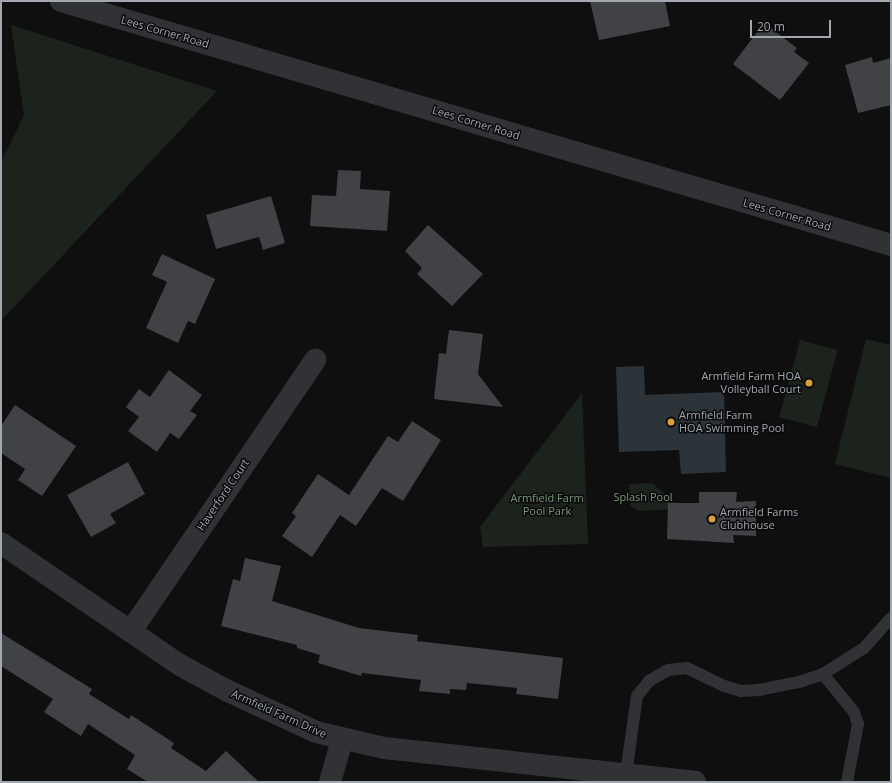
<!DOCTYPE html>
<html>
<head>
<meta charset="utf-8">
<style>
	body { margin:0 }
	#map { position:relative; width:892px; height:783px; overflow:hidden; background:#0f0f10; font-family:"Open Sans",sans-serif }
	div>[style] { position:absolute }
	.green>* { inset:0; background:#1c231d; transform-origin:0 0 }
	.water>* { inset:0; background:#2c3439 }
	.building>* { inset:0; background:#414246 }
	.service>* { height:12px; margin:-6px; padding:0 6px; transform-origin:6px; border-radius:6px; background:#313235 }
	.minor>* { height:22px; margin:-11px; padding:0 11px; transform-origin:11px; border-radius:11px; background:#313235 }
	.tertiary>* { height:22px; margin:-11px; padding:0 11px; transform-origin:11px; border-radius:11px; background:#313235 }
	.dots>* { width:11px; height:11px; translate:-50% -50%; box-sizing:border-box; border:2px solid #0a0a0b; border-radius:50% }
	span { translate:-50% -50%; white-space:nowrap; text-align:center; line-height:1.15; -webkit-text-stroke:3px #0a0a0b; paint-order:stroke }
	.street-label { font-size:11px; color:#a2a7b0 }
	.poi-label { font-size:11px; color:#a2a7b0 }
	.right { translate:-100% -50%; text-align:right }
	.left { translate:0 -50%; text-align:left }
	.park-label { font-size:11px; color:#7b997b }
	.frame { position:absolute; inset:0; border:2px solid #a2a7b0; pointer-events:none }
	.scale { position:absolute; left:750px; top:20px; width:81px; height:18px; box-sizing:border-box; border:2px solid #a2a7b0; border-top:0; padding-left:5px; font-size:12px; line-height:14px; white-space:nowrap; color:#a2a7b0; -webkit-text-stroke:3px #0a0a0b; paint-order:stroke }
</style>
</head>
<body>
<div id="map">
	<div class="green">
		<div style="clip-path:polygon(11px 25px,217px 91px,1px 321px,1px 162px,24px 115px)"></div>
		<div style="clip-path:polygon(866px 339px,891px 345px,891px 478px,835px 464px)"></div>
		<div style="left:800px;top:340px;width:39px;height:80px;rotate:15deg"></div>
		<div style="clip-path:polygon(582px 393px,588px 544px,483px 547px,480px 527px)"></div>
		<div style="clip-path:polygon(652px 483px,676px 504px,676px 509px,639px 511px,630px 505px,629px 484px)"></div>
	</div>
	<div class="water">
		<div style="clip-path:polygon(644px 366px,645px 395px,724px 392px,726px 472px,681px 474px,679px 450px,619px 452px,616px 367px)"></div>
	</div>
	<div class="building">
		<div style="clip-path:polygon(590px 1px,665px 1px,670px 26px,599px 40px)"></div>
		<div style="clip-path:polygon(764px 23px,797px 48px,794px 52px,809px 63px,780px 100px,733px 64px)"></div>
		<div style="clip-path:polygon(872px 57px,873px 63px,891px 58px,891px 105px,858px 113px,845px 65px)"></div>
		<div style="clip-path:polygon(338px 170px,361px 171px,360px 189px,390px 191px,387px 231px,310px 226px,312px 195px,336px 196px)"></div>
		<div style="clip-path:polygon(271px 196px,285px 243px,263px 250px,259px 237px,216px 249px,206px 215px)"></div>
		<div style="clip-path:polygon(428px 225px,483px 274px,452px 306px,417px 274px,422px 268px,405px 251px)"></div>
		<div style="clip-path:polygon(162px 254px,215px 279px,195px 324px,188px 321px,178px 343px,146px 328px,167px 282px,152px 275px)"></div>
		<div style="clip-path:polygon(449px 330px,483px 334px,478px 374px,503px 407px,434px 399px,439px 353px,446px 354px)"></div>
		<div style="clip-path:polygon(169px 370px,202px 395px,190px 411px,197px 415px,179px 439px,170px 433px,157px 452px,128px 431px,139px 417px,126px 407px,139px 389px,150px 397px)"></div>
		<div style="clip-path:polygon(15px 405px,76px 446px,42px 496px,18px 480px,25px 469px,1px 453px,1px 426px)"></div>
		<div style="clip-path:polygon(412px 421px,441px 440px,403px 501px,382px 488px,356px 526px,340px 515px,312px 557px,282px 536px,296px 516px,292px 513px,318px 474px,349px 495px,388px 436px,398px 442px)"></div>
		<div style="clip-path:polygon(128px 462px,145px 494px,110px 514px,116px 523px,91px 537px,67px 495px)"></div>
		<div style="clip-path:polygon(699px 492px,737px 492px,736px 502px,756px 501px,756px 536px,733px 535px,734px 543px,667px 539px,668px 503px,699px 503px)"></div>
		<div style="clip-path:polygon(245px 558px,281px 566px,272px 601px,359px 628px,418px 635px,417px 641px,563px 658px,558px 699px,516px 694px,517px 688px,467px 683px,466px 690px,450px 689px,450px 694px,419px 691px,421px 680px,362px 673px,361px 676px,318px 663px,320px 655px,297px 648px,297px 645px,221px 626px,233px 579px,240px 581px)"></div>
		<div style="clip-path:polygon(1px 633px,92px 689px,89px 694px,129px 719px,131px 715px,174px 743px,171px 748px,206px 771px,226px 751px,259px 782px,148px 782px,127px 769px,135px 755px,88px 724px,81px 736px,44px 712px,53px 699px,1px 666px)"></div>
	</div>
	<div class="service">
		<div style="left:823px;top:674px;width:49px;rotate:50.8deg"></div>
		<div style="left:854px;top:712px;width:13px;rotate:72deg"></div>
		<div style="left:858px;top:724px;width:59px;rotate:100.7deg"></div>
		<div style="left:626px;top:774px;width:79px;rotate:-82deg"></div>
		<div style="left:637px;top:696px;width:19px;rotate:-51deg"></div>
		<div style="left:649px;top:681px;width:22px;rotate:-30deg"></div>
		<div style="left:668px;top:670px;width:19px;rotate:-6deg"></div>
		<div style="left:687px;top:668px;width:41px;rotate:25.9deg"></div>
		<div style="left:724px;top:686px;width:18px;rotate:16deg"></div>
		<div style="left:741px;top:691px;width:18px;rotate:-3deg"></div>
		<div style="left:759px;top:690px;width:41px;rotate:-11.3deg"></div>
		<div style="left:799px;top:682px;width:25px;rotate:-18deg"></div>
		<div style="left:823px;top:674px;width:49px;rotate:-32.4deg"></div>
		<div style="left:864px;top:648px;width:40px;rotate:-48deg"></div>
	</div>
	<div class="minor">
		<div style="left:1px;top:543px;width:217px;rotate:34.3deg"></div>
		<div style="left:180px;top:665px;width:52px;rotate:28.5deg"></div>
		<div style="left:226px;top:690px;width:99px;rotate:25deg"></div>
		<div style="left:316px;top:732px;width:70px;rotate:13.2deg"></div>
		<div style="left:384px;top:748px;width:313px;rotate:6.2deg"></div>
		<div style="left:131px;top:631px;width:328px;rotate:-55.8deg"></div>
		<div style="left:330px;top:782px;width:44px;rotate:-74.1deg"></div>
	</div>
	<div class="tertiary">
		<div style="left:61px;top:1px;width:865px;rotate:16.38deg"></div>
	</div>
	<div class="dots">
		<div style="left:809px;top:383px;background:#dc9e3b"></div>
		<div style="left:671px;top:422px;background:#dc9e3b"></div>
		<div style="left:712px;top:519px;background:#dc9e3b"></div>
	</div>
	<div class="street-label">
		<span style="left:165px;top:32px;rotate:16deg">Lees Corner Road</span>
		<span style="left:476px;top:123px;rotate:17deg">Lees Corner Road</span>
		<span style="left:787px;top:215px;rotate:16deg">Lees Corner Road</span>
		<span style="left:223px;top:495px;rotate:-56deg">Haverford Court</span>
		<span style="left:279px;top:714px;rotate:24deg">Armfield Farm Drive</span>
	</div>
	<div class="poi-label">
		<span class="right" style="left:801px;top:383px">Armfield Farm HOA<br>Volleyball Court</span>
		<span class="left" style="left:679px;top:422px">Armfield Farm<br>HOA Swimming Pool</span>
		<span class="left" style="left:720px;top:519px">Armfield Farms<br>Clubhouse</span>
	</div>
	<div class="park-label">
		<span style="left:643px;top:497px">Splash Pool</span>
		<span style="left:547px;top:505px">Armfield Farm<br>Pool Park</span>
	</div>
	<div class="frame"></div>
	<div class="scale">20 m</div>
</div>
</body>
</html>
